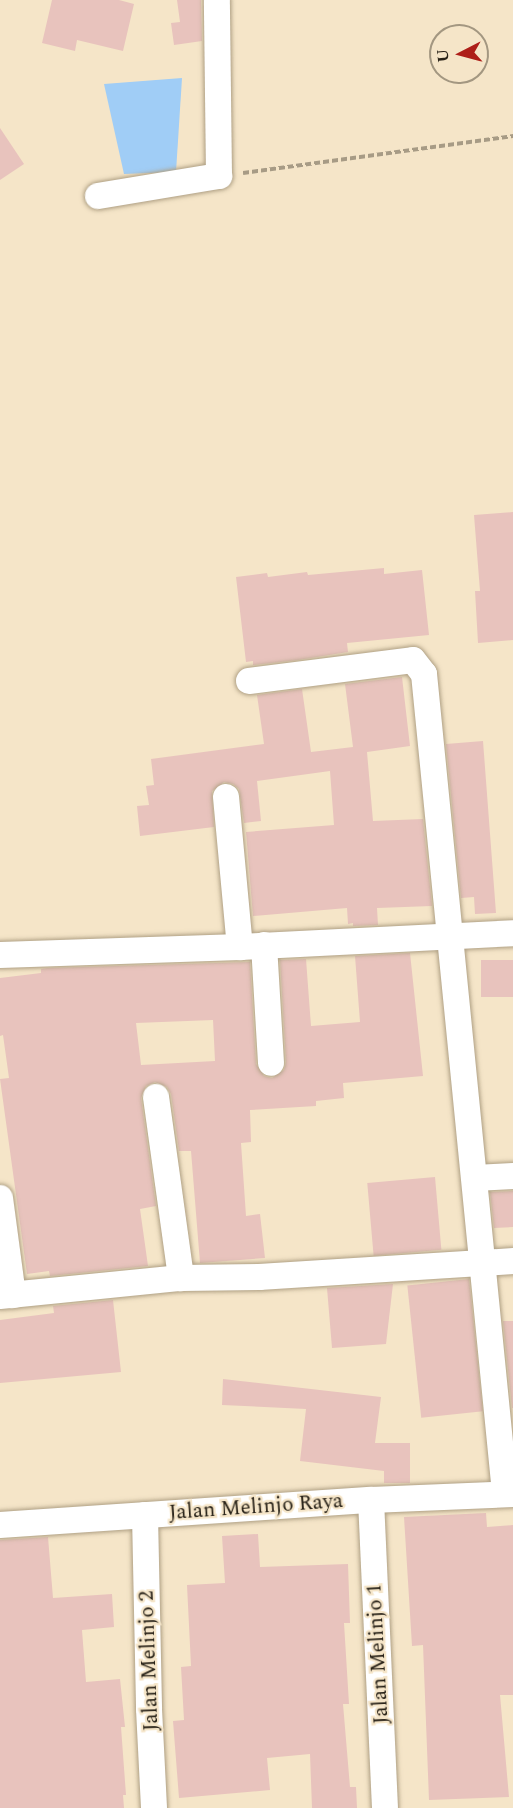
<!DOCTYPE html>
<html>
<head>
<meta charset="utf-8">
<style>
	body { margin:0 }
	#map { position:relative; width:513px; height:1808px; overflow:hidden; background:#f5e5c8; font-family:Spectral,serif }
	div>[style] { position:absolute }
	.water>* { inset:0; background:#a0cdf6 }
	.building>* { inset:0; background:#e8c3bd; transform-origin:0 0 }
	.path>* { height:4px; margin-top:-2px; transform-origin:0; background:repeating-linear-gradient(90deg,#a79b85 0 6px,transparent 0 9px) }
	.roads { filter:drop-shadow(0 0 2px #afa084) drop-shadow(0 0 2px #afa084) }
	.minor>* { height:26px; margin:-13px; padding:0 13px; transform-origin:13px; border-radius:13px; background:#fff }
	span { translate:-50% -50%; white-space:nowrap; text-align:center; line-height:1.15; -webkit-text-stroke:4.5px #f5e5c8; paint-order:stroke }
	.street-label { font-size:21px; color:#272117 }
	.north { position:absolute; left:429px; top:24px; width:60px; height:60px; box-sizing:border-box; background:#f5e5c8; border:2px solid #a39781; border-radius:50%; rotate:264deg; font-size:16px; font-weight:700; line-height:24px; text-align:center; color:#272117 }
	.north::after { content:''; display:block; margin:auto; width:21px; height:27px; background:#ae1e18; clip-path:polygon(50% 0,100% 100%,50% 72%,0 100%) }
</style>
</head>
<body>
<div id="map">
	<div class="water">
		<div style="clip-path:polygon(182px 78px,176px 172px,124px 174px,104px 84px)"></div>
	</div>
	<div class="building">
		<div style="clip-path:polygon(52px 0,119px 0,134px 4px,123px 51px,77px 40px,75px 51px,42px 43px)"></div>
		<div style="clip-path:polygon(177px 0,201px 0,202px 41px,174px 45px,171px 23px,180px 22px)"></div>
		<div style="clip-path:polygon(0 128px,24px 164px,0 180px)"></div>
		<div style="clip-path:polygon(513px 512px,513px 640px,478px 643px,475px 591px,480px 591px,474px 515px)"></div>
		<div style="clip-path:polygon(384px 568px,384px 574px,422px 570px,429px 635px,347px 643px,348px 652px,298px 660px,253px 665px,253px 661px,246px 662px,236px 577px,267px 573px,268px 577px,307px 572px,308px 575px)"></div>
		<div style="clip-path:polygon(402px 677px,410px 746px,367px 752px,373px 821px,423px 819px,432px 906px,377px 908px,378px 925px,353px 926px,353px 923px,348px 924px,347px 908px,253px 916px,246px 832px,334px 825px,330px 771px,257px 781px,261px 821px,244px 823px,239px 789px,233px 784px,224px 782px,212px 791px,214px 827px,140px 836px,137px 806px,149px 805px,146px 786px,154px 785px,151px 759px,264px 744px,257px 695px,302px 689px,311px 752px,353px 747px,345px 684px)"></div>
		<div style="clip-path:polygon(483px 741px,496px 913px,475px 914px,474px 897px,461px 898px,446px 744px)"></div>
		<div style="clip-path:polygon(evenodd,410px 953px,423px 1076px,343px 1083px,344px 1098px,316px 1101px,316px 1106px,250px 1110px,251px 1142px,241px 1143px,246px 1216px,260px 1214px,265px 1258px,200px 1263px,191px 1151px,179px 1151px,171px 1094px,167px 1087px,155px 1082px,146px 1086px,141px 1098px,156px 1206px,140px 1209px,148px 1266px,50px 1276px,49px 1271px,27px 1274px,0 1079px,9px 1078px,3px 1035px,0 1036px,0 978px,41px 973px,41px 969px,48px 968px,250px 962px,256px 1064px,264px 1076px,272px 1078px,284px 1070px,286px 1062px,280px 960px,306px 959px,311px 1026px,360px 1022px,355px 956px,410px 953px,213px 1020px,215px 1061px,141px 1065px,136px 1023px,213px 1020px)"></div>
		<div style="left:513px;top:960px;width:37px;height:32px;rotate:90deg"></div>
		<div style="left:435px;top:1177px;width:73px;height:68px;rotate:85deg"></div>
		<div style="clip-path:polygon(513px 1191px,513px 1227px,494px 1228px,490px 1192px)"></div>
		<div style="left:469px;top:1279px;width:133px;height:62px;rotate:84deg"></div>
		<div style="clip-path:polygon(393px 1284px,386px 1344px,332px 1348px,327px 1288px)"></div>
		<div style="clip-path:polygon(113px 1300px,121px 1372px,0 1383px,0 1320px,54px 1313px,53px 1306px)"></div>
		<div style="clip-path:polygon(503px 1321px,513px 1321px,513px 1408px,512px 1408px)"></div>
		<div style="clip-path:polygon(223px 1379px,381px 1397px,375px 1443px,410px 1443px,410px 1483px,384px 1483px,384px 1471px,300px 1461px,306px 1409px,222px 1405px)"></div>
		<div style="clip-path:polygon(486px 1513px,487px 1527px,513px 1525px,513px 1695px,500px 1695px,509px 1797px,429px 1800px,423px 1645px,412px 1646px,404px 1517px)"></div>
		<div style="clip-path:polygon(258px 1534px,260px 1567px,348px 1564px,350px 1623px,344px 1623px,349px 1704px,343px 1704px,350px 1787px,356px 1787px,357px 1808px,312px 1808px,310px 1754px,267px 1758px,270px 1790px,179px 1798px,173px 1721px,184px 1720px,181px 1667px,191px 1666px,187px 1585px,225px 1583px,222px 1536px)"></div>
		<div style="clip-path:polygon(48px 1537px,53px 1598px,112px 1594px,114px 1627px,82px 1630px,86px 1682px,120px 1679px,125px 1727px,121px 1727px,126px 1795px,123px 1795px,124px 1808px,0 1808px,0 1540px)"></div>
	</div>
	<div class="path">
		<div style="left:243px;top:173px;width:273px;rotate:-7.8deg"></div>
	</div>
	<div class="roads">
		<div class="minor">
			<div style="left:98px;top:196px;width:123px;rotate:-9.4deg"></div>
			<div style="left:219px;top:176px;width:176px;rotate:-90.7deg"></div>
			<div style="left:249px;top:681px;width:165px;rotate:-7.3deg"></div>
			<div style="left:413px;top:660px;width:18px;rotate:52deg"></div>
			<div style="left:424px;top:674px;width:823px;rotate:84.35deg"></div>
			<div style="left:226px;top:797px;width:151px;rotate:84.7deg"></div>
			<div style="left:264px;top:945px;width:118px;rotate:86.6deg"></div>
			<div style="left:0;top:955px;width:240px;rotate:-1.9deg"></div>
			<div style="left:240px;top:947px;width:273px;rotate:-2.9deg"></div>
			<div style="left:156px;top:1097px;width:183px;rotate:82.1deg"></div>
			<div style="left:475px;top:1178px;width:38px;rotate:-3deg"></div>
			<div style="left:0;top:1198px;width:98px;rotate:82.4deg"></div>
			<div style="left:0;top:1296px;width:182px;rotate:-5.7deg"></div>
			<div style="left:181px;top:1278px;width:78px;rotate:-0.7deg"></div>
			<div style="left:259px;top:1277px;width:255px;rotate:-3.6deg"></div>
			<div style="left:371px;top:1500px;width:308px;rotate:87.4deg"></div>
			<div style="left:145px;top:1515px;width:194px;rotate:88.8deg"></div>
			<div style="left:149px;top:1709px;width:99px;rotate:87.1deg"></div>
			<div style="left:0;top:1525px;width:372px;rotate:-3.9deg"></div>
			<div style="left:371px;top:1500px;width:142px;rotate:-2.4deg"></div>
		</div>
	</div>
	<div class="street-label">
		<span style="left:256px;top:1507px;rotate:-4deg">Jalan Melinjo Raya</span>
		<span style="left:378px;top:1654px;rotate:-93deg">Jalan Melinjo 1</span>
		<span style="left:149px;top:1661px;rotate:-92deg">Jalan Melinjo 2</span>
	</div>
	<div class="north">U</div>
</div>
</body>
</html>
